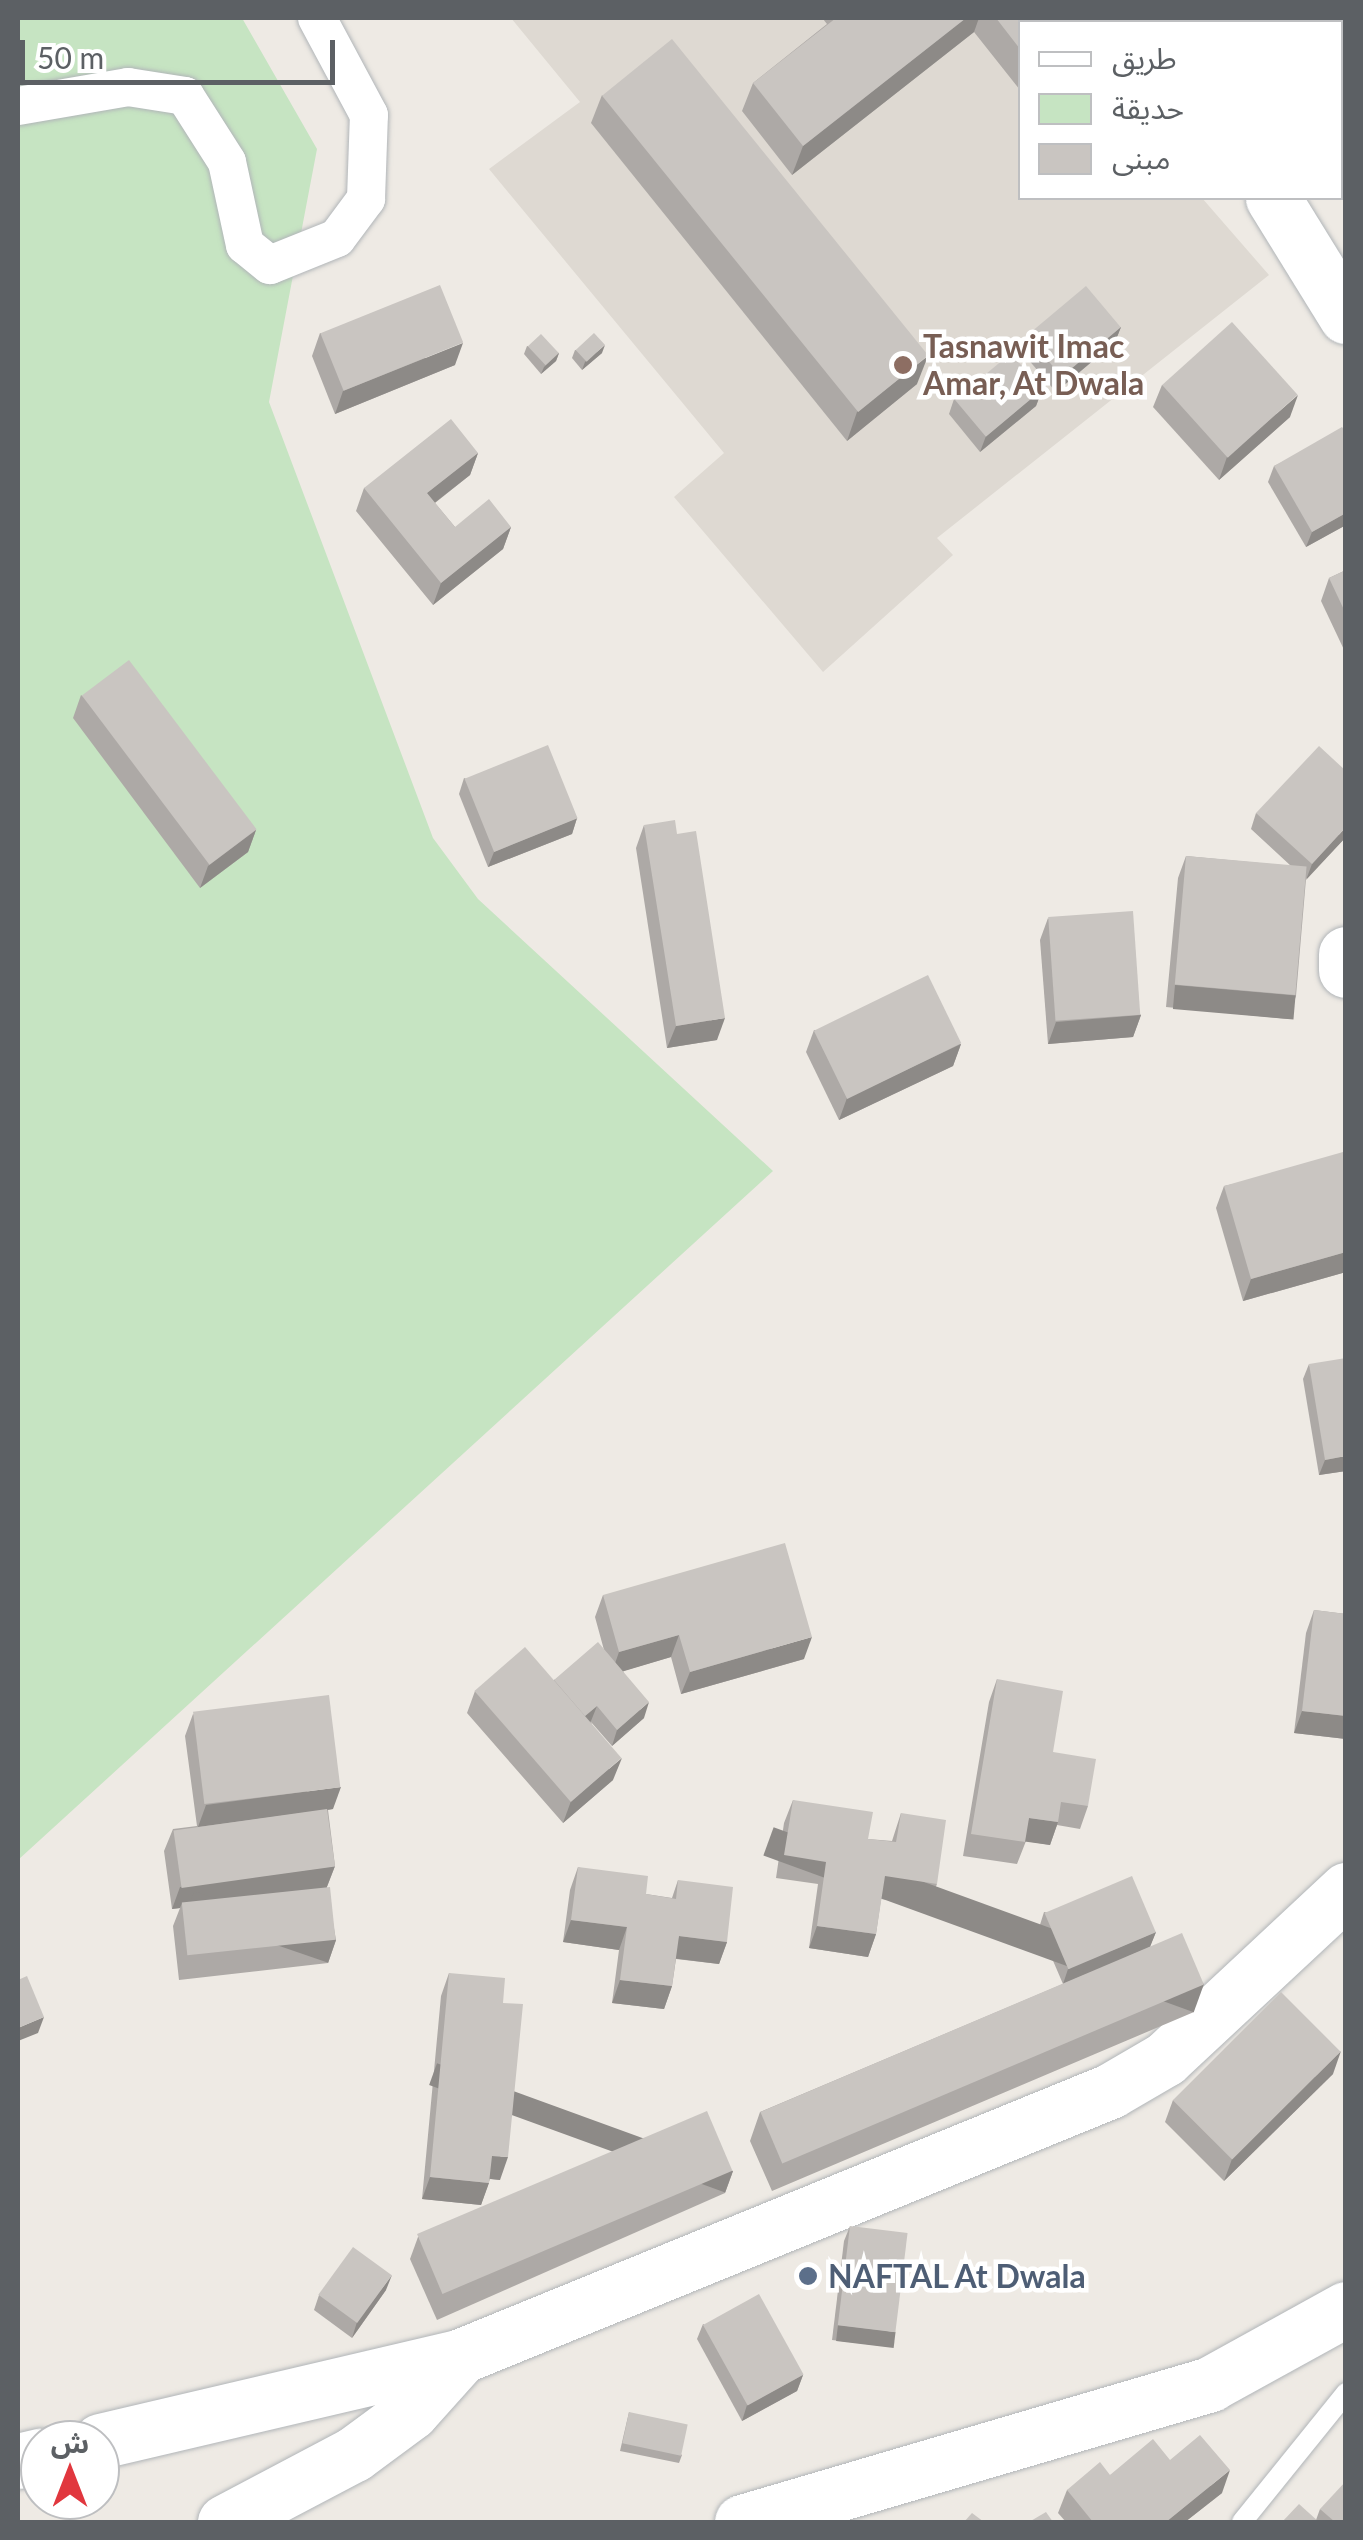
<!DOCTYPE html>
<html>
<head>
<meta charset="utf-8">
<style>
	body { margin:0 }
	#map { position:relative; width:1363px; height:2540px; overflow:hidden; background:#eeeae4; font-family:Lato,"Noto Sans Arabic",sans-serif }
	div>[style] { position:absolute }
	.education>* { inset:0; background:#ded9d2 }
	.green>* { inset:0; background:#c6e4c2 }
	.roads { filter:drop-shadow(0 0 2px #b1b5b8) drop-shadow(0 0 2px #b1b5b8) }
	.lane>* { height:20px; margin:-10px; padding:0 10px; transform-origin:10px; border-radius:10px; background:#fff }
	.street>* { height:38px; margin:-19px; padding:0 19px; transform-origin:19px; border-radius:19px; background:#fff }
	.secondary>* { height:55px; margin:-27.5px; padding:0 27.5px; transform-origin:27.5px; border-radius:27.5px; background:#fff }
	.wall>* { inset:0; background:#ada9a6 }
	.shaded-wall>* { inset:0; background:#8d8a87; transform-origin:0 0 }
	.building>* { inset:0; background:#c9c5c1; transform-origin:0 0 }
	.dots>* { width:28px; height:28px; translate:-50% -50%; box-sizing:border-box; border:5px solid #fff; border-radius:50% }
	span { translate:-50% -50%; white-space:nowrap; text-align:center; line-height:1.15; -webkit-text-stroke:9px #fff; paint-order:stroke }
	.education-label { font-size:32px; color:#785e54; font-weight:700 }
	.left { translate:0 -50%; text-align:left }
	.service-label { font-size:32px; color:#4e5e75; font-weight:700 }
	.frame { position:absolute; inset:0; border:20px solid #5c6064; pointer-events:none }
	.legend { position:absolute; left:1018px; top:20px; width:325px; height:180px; box-sizing:border-box; background:#fff; border:2px solid #bebfc1; margin:0; padding:12px 18px; list-style:none; font-size:30px; color:#5c6064 }
	.legend li { display:flex; align-items:center; gap:20px; height:50px }
	.legend b { width:50px; border:2px solid #bebfc1 }
	.north { position:absolute; left:20px; top:2420px; width:100px; height:100px; box-sizing:border-box; background:#fff; border:2px solid #bebfc1; border-radius:50%; rotate:0deg; font-size:28px; font-weight:700; line-height:40px; text-align:center; color:#5c6064 }
	.north::after { content:''; display:block; margin:auto; width:35px; height:45px; background:#e1373e; clip-path:polygon(50% 0,100% 100%,50% 72%,0 100%) }
	.scale { position:absolute; left:20px; top:40px; width:315px; height:45px; box-sizing:border-box; border:5px solid #5c6064; border-top:0; padding-left:12px; font-size:30px; line-height:35px; white-space:nowrap; color:#5c6064; -webkit-text-stroke:8px #fff; paint-order:stroke }
</style>
</head>
<body>
<div id="map">
	<div class="education">
		<div style="clip-path:polygon(511px 18px,1077px 18px,1021px 22px,1021px 198px,1202px 198px,1269px 275px,937px 538px,953px 555px,823px 672px,674px 497px,724px 453px,489px 169px,580px 102px)"></div>
	</div>
	<div class="green">
		<div style="clip-path:polygon(18px 18px,242px 18px,317px 149px,269px 402px,433px 838px,478px 899px,773px 1171px,18px 1860px)"></div>
	</div>
	<div class="roads">
		<div class="lane">
			<div style="left:1242px;top:2522px;width:166px;rotate:-51.1deg"></div>
		</div>
		<div class="street">
			<div style="left:1102px;top:18px;width:6px;rotate:39deg"></div>
			<div style="left:18px;top:106px;width:112px;rotate:-9.8deg"></div>
			<div style="left:128px;top:87px;width:58px;rotate:9deg"></div>
			<div style="left:185px;top:96px;width:78px;rotate:57.5deg"></div>
			<div style="left:227px;top:162px;width:85px;rotate:77.8deg"></div>
			<div style="left:245px;top:245px;width:32px;rotate:39deg"></div>
			<div style="left:270px;top:265px;width:72px;rotate:-21.9deg"></div>
			<div style="left:337px;top:238px;width:49px;rotate:-53.4deg"></div>
			<div style="left:366px;top:199px;width:84px;rotate:-88deg"></div>
			<div style="left:369px;top:115px;width:110px;rotate:-118.2deg"></div>
		</div>
		<div class="secondary">
			<div style="left:1195px;top:18px;width:4px;rotate:76deg"></div>
			<div style="left:1273px;top:198px;width:139px;rotate:58.3deg"></div>
			<div style="left:1346px;top:954px;width:16px;rotate:90deg"></div>
			<div style="left:100px;top:2441px;width:371px;rotate:-13.2deg"></div>
			<div style="left:461px;top:2356px;width:701px;rotate:-22.21deg"></div>
			<div style="left:1110px;top:2091px;width:64px;rotate:-30.2deg"></div>
			<div style="left:1165px;top:2059px;width:248px;rotate:-43deg"></div>
			<div style="left:18px;top:2461px;width:23px;rotate:-13deg"></div>
			<div style="left:225px;top:2522px;width:146px;rotate:-27.8deg"></div>
			<div style="left:354px;top:2454px;width:71px;rotate:-36.4deg"></div>
			<div style="left:411px;top:2412px;width:75px;rotate:-48.2deg"></div>
			<div style="left:742px;top:2522px;width:488px;rotate:-16.4deg"></div>
			<div style="left:1210px;top:2384px;width:155px;rotate:-28.9deg"></div>
		</div>
	</div>
	<div class="wall">
		<div style="clip-path:polygon(824px 18px,1095px 18px,1020px 22px,1020px 90px,974px 32px,792px 175px,742px 111px,753px 83px,827px 24px,823px 19px)"></div>
		<div style="clip-path:polygon(602px 95px,917px 384px,847px 441px,591px 123px)"></div>
		<div style="clip-path:polygon(1121px 327px,1115px 342px,1056px 392px,1021px 351px,1027px 336px)"></div>
		<div style="clip-path:polygon(320px 333px,455px 365px,335px 414px,312px 356px)"></div>
		<div style="clip-path:polygon(527px 346px,559px 353px,556px 361px,541px 374px,524px 354px)"></div>
		<div style="clip-path:polygon(575px 350px,602px 353px,582px 370px,572px 358px)"></div>
		<div style="clip-path:polygon(1162px 385px,1290px 417px,1219px 480px,1153px 407px)"></div>
		<div style="clip-path:polygon(1042px 390px,1036px 406px,980px 452px,949px 414px,954px 399px)"></div>
		<div style="clip-path:polygon(1346px 432px,1346px 525px,1306px 547px,1268px 482px,1274px 466px)"></div>
		<div style="clip-path:polygon(478px 453px,470px 475px,435px 503px,455px 527px,511px 527px,503px 549px,433px 605px,356px 511px,364px 488px)"></div>
		<div style="clip-path:polygon(1346px 570px,1346px 654px,1321px 601px,1329px 578px)"></div>
		<div style="clip-path:polygon(81px 695px,256px 830px,248px 852px,200px 888px,73px 718px)"></div>
		<div style="clip-path:polygon(464px 778px,577px 818px,572px 834px,488px 867px,459px 794px)"></div>
		<div style="clip-path:polygon(1256px 813px,1346px 837px,1306px 879px,1296px 996px,1288px 1019px,1166px 1007px,1178px 878px,1186px 856px,1291px 866px,1251px 829px)"></div>
		<div style="clip-path:polygon(644px 825px,717px 1040px,667px 1048px,636px 848px)"></div>
		<div style="clip-path:polygon(1048px 918px,1141px 1015px,1133px 1037px,1048px 1044px,1040px 940px)"></div>
		<div style="clip-path:polygon(814px 1030px,961px 1044px,953px 1066px,839px 1120px,806px 1052px)"></div>
		<div style="clip-path:polygon(1346px 1160px,1346px 1272px,1243px 1301px,1216px 1208px,1224px 1186px)"></div>
		<div style="clip-path:polygon(1309px 1364px,1346px 1471px,1319px 1475px,1303px 1379px)"></div>
		<div style="clip-path:polygon(603px 1595px,804px 1659px,681px 1694px,671px 1657px,623px 1671px,644px 1718px,612px 1746px,591px 1722px,613px 1780px,563px 1823px,467px 1713px,475px 1691px,554px 1680px,604px 1650px,595px 1617px)"></div>
		<div style="clip-path:polygon(1314px 1610px,1346px 1614px,1346px 1739px,1294px 1733px,1306px 1633px)"></div>
		<div style="clip-path:polygon(997px 1679px,1053px 1752px,1088px 1806px,1080px 1829px,1057px 1825px,1050px 1845px,1026px 1841px,1017px 1864px,963px 1856px,989px 1702px)"></div>
		<div style="clip-path:polygon(193px 1714px,333px 1809px,328px 1810px,335px 1866px,327px 1887px,336px 1940px,328px 1963px,179px 1980px,173px 1926px,180px 1908px,172px 1909px,164px 1851px,173px 1829px,197px 1826px,185px 1736px)"></div>
		<div style="clip-path:polygon(793px 1800px,868px 1839px,892px 1841px,901px 1813px,937px 1884px,928px 1906px,881px 1899px,876px 1934px,868px 1957px,809px 1948px,818px 1884px,776px 1878px,784px 1823px)"></div>
		<div style="clip-path:polygon(578px 1867px,646px 1894px,672px 1898px,678px 1880px,727px 1942px,719px 1964px,676px 1959px,672px 1986px,664px 2009px,612px 2003px,619px 1950px,563px 1942px,570px 1890px)"></div>
		<div style="clip-path:polygon(1044px 1912px,1156px 1932px,1150px 1946px,1194px 2012px,772px 2191px,750px 2141px,760px 2112px,1063px 1984px,1039px 1928px)"></div>
		<div style="clip-path:polygon(449px 1973px,503px 2003px,500px 2180px,490px 2179px,481px 2205px,422px 2199px,441px 1996px)"></div>
		<div style="clip-path:polygon(1333px 2074px,1224px 2181px,1165px 2122px,1173px 2100px)"></div>
		<div style="clip-path:polygon(733px 2171px,725px 2193px,437px 2320px,410px 2259px,418px 2237px)"></div>
		<div style="clip-path:polygon(850px 2226px,891px 2347px,832px 2340px,844px 2241px)"></div>
		<div style="clip-path:polygon(386px 2290px,352px 2338px,314px 2310px,319px 2295px)"></div>
		<div style="clip-path:polygon(703px 2324px,803px 2375px,797px 2391px,742px 2421px,697px 2339px)"></div>
		<div style="clip-path:polygon(629px 2412px,682px 2455px,679px 2463px,620px 2451px)"></div>
		<div style="clip-path:polygon(1170px 2460px,1222px 2493px,1185px 2522px,1066px 2522px,1058px 2513px,1067px 2490px,1110px 2475px)"></div>
		<div style="clip-path:polygon(1320px 2509px,1346px 2522px,1282px 2522px,1316px 2520px)"></div>
	</div>
	<div class="shaded-wall">
		<div style="clip-path:polygon(966px 18px,979px 18px,974px 32px,792px 175px,803px 146px)"></div>
		<div style="clip-path:polygon(1121px 327px,1115px 342px,1056px 392px,1062px 376px)"></div>
		<div style="clip-path:polygon(463px 343px,455px 365px,335px 414px,343px 391px)"></div>
		<div style="clip-path:polygon(605px 345px,602px 353px,582px 370px,585px 362px)"></div>
		<div style="clip-path:polygon(559px 353px,556px 361px,541px 374px,544px 367px)"></div>
		<div style="clip-path:polygon(928px 356px,917px 384px,847px 441px,857px 412px)"></div>
		<div style="clip-path:polygon(1042px 390px,1036px 406px,980px 452px,986px 436px)"></div>
		<div style="clip-path:polygon(1298px 395px,1290px 417px,1219px 480px,1227px 457px)"></div>
		<div style="clip-path:polygon(478px 453px,470px 475px,419px 515px,427px 493px)"></div>
		<div style="clip-path:polygon(1346px 513px,1346px 525px,1306px 547px,1312px 532px)"></div>
		<div style="clip-path:polygon(511px 527px,503px 549px,433px 605px,441px 583px)"></div>
		<div style="clip-path:polygon(577px 818px,572px 834px,488px 867px,494px 852px)"></div>
		<div style="clip-path:polygon(1346px 827px,1346px 837px,1306px 880px,1312px 864px)"></div>
		<div style="clip-path:polygon(256px 830px,248px 852px,200px 888px,208px 866px)"></div>
		<div style="left:1175px;top:985px;width:121px;height:24px;rotate:5deg"></div>
		<div style="clip-path:polygon(1141px 1015px,1133px 1037px,1048px 1044px,1056px 1022px)"></div>
		<div style="clip-path:polygon(725px 1018px,717px 1040px,667px 1048px,676px 1026px)"></div>
		<div style="clip-path:polygon(961px 1044px,953px 1066px,839px 1120px,847px 1098px)"></div>
		<div style="clip-path:polygon(1346px 1252px,1346px 1272px,1243px 1301px,1251px 1279px)"></div>
		<div style="clip-path:polygon(1346px 1456px,1346px 1471px,1319px 1475px,1325px 1460px)"></div>
		<div style="clip-path:polygon(679px 1635px,671px 1657px,611px 1675px,619px 1652px)"></div>
		<div style="clip-path:polygon(812px 1637px,804px 1659px,681px 1694px,690px 1672px)"></div>
		<div style="clip-path:polygon(649px 1702px,644px 1718px,612px 1746px,617px 1730px)"></div>
		<div style="clip-path:polygon(597px 1706px,591px 1721px,578px 1733px,584px 1717px)"></div>
		<div style="clip-path:polygon(1302px 1711px,1346px 1716px,1346px 1739px,1294px 1733px)"></div>
		<div style="clip-path:polygon(622px 1758px,613px 1780px,563px 1823px,571px 1801px)"></div>
		<div style="clip-path:polygon(341px 1787px,333px 1809px,198px 1827px,206px 1805px)"></div>
		<div style="clip-path:polygon(1029px 1818px,1058px 1822px,1050px 1845px,1021px 1841px)"></div>
		<div style="clip-path:polygon(335px 1866px,326px 1889px,182px 1903px,180px 1908px,172px 1909px,180px 1887px)"></div>
		<div style="clip-path:polygon(571px 1920px,627px 1927px,619px 1950px,563px 1942px)"></div>
		<div style="clip-path:polygon(817px 1926px,876px 1934px,868px 1957px,809px 1948px)"></div>
		<div style="clip-path:polygon(1156px 1932px,1150px 1947px,1063px 1984px,1068px 1969px)"></div>
		<div style="clip-path:polygon(679px 1936px,727px 1942px,719px 1964px,671px 1958px)"></div>
		<div style="left:336px;top:1940px;width:24px;height:150px;rotate:109deg"></div>
		<div style="clip-path:polygon(620px 1980px,672px 1986px,664px 2009px,612px 2003px)"></div>
		<div style="left:1204px;top:1984px;width:30px;height:458px;rotate:110deg"></div>
		<div style="clip-path:polygon(44px 2017px,38px 2033px,18px 2041px,18px 2028px)"></div>
		<div style="clip-path:polygon(1341px 2051px,1333px 2074px,1224px 2181px,1232px 2159px)"></div>
		<div style="clip-path:polygon(492px 2156px,508px 2157px,500px 2180px,483px 2178px)"></div>
		<div style="left:733px;top:2171px;width:23px;height:315px;rotate:110deg"></div>
		<div style="clip-path:polygon(430px 2177px,489px 2183px,481px 2205px,422px 2199px)"></div>
		<div style="clip-path:polygon(392px 2275px,386px 2290px,352px 2338px,357px 2322px)"></div>
		<div style="left:838px;top:2325px;width:58px;height:16px;rotate:7deg"></div>
		<div style="clip-path:polygon(803px 2375px,797px 2391px,742px 2421px,747px 2405px)"></div>
		<div style="clip-path:polygon(1230px 2470px,1222px 2493px,1185px 2522px,1166px 2522px)"></div>
	</div>
	<div class="building">
		<div style="clip-path:polygon(836px 18px,966px 18px,803px 146px,753px 83px)"></div>
		<div style="clip-path:polygon(996px 18px,1095px 18px,1099px 22px,1020px 22px,1020px 49px)"></div>
		<div style="left:672px;top:39px;width:407px;height:90px;rotate:51deg"></div>
		<div style="left:440px;top:285px;width:62px;height:129px;rotate:68deg"></div>
		<div style="left:1086px;top:286px;width:54px;height:77px;rotate:50deg"></div>
		<div style="left:1232px;top:322px;width:98px;height:94px;rotate:48deg"></div>
		<div style="left:594px;top:333px;width:16px;height:25px;rotate:47deg"></div>
		<div style="left:541px;top:334px;width:26px;height:18px;rotate:47deg"></div>
		<div style="left:1011px;top:353px;width:48px;height:73px;rotate:50deg"></div>
		<div style="clip-path:polygon(451px 419px,478px 453px,427px 493px,455px 527px,489px 499px,511px 527px,441px 583px,364px 488px)"></div>
		<div style="clip-path:polygon(1342px 427px,1346px 432px,1346px 513px,1312px 532px,1274px 466px)"></div>
		<div style="clip-path:polygon(1346px 570px,1346px 614px,1329px 578px)"></div>
		<div style="left:129px;top:660px;width:212px;height:59px;rotate:53deg"></div>
		<div style="left:548px;top:745px;width:79px;height:90px;rotate:68deg"></div>
		<div style="clip-path:polygon(1319px 746px,1346px 771px,1346px 827px,1312px 864px,1256px 813px)"></div>
		<div style="clip-path:polygon(675px 820px,677px 834px,696px 831px,725px 1018px,676px 1026px,644px 825px)"></div>
		<div style="left:1186px;top:856px;width:121px;height:129px;rotate:5deg"></div>
		<div style="left:1133px;top:911px;width:104px;height:85px;rotate:86deg"></div>
		<div style="left:928px;top:975px;width:76px;height:127px;rotate:64deg"></div>
		<div style="clip-path:polygon(1343px 1152px,1346px 1160px,1346px 1252px,1251px 1279px,1224px 1186px)"></div>
		<div style="clip-path:polygon(1346px 1358px,1346px 1456px,1325px 1460px,1309px 1364px)"></div>
		<div style="clip-path:polygon(785px 1543px,812px 1637px,690px 1672px,679px 1635px,619px 1652px,603px 1595px)"></div>
		<div style="clip-path:polygon(1314px 1610px,1346px 1614px,1346px 1716px,1302px 1711px)"></div>
		<div style="clip-path:polygon(598px 1642px,649px 1702px,617px 1730px,597px 1706px,585px 1716px,554px 1680px)"></div>
		<div style="left:525px;top:1647px;width:147px;height:67px;rotate:49deg"></div>
		<div style="clip-path:polygon(997px 1679px,1063px 1691px,1053px 1752px,1096px 1759px,1088px 1806px,1061px 1802px,1058px 1822px,1029px 1818px,1025px 1842px,971px 1834px)"></div>
		<div style="left:329px;top:1695px;width:93px;height:137px;rotate:83deg"></div>
		<div style="clip-path:polygon(793px 1800px,873px 1812px,868px 1839px,896px 1842px,901px 1813px,946px 1820px,937px 1884px,885px 1876px,876px 1934px,817px 1926px,826px 1862px,784px 1855px)"></div>
		<div style="left:327px;top:1809px;width:58px;height:155px;rotate:82deg"></div>
		<div style="clip-path:polygon(578px 1867px,648px 1876px,646px 1894px,676px 1899px,678px 1880px,733px 1887px,727px 1942px,679px 1936px,672px 1986px,620px 1980px,627px 1927px,571px 1920px)"></div>
		<div style="left:1132px;top:1876px;width:61px;height:95px;rotate:67deg"></div>
		<div style="left:330px;top:1887px;width:53px;height:149px;rotate:84deg"></div>
		<div style="left:1182px;top:1933px;width:56px;height:458px;rotate:67deg"></div>
		<div style="clip-path:polygon(449px 1973px,505px 1978px,503px 2003px,523px 2004px,508px 2157px,492px 2156px,489px 2183px,430px 2177px)"></div>
		<div style="clip-path:polygon(27px 1976px,44px 2017px,18px 2028px,18px 1980px)"></div>
		<div style="left:1281px;top:1992px;width:84px;height:153px;rotate:45deg"></div>
		<div style="left:707px;top:2111px;width:65px;height:315px;rotate:67deg"></div>
		<div style="left:850px;top:2226px;width:58px;height:100px;rotate:7deg"></div>
		<div style="left:353px;top:2247px;width:48px;height:59px;rotate:36deg"></div>
		<div style="left:759px;top:2294px;width:92px;height:64px;rotate:61deg"></div>
		<div style="left:629px;top:2412px;width:60px;height:32px;rotate:12deg"></div>
		<div style="clip-path:polygon(1200px 2435px,1230px 2470px,1166px 2522px,1093px 2522px,1067px 2490px,1100px 2462px,1110px 2475px,1153px 2439px,1170px 2460px)"></div>
		<div style="clip-path:polygon(1346px 2481px,1346px 2522px,1335px 2522px,1320px 2509px)"></div>
		<div style="clip-path:polygon(1299px 2504px,1319px 2522px,1282px 2522px)"></div>
		<div style="clip-path:polygon(1046px 2512px,1053px 2522px,1029px 2522px)"></div>
		<div style="clip-path:polygon(972px 2513px,984px 2522px,964px 2522px)"></div>
	</div>
	<div class="dots">
		<div style="left:903px;top:365px;background:#8d6e63"></div>
		<div style="left:808px;top:2276px;background:#5c6f8a"></div>
	</div>
	<div class="education-label">
		<span class="left" style="left:923px;top:365px">Tasnawit Imac<br>Amar, At Dwala</span>
	</div>
	<div class="service-label">
		<span class="left" style="left:828px;top:2276px">NAFTAL At Dwala</span>
	</div>
	<div class="frame"></div>
	<ul class="legend">
	<li><b style="height:12px;background:#fff"></b>طريق</li>
	<li><b style="height:28px;background:#c6e4c2"></b>حديقة</li>
	<li><b style="height:28px;background:#c9c5c1"></b>مبنى</li>
	</ul>
	<div class="north">ش</div>
	<div class="scale">50 m</div>
</div>
</body>
</html>
